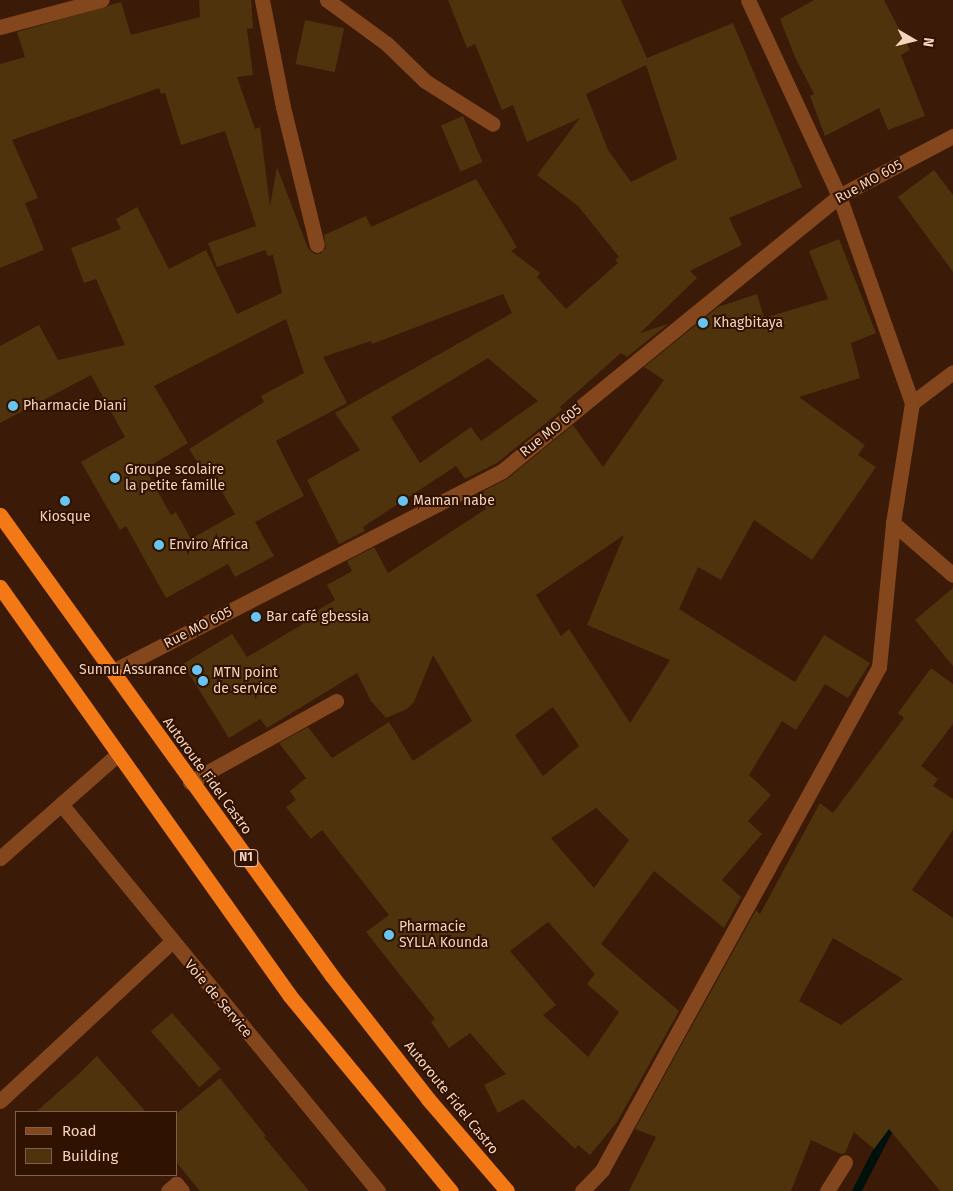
<!DOCTYPE html>
<html>
<head>
<meta charset="utf-8">
<style>
	body { margin:0 }
	#map { position:relative; width:953px; height:1191px; overflow:hidden; background:#3b1b07; font-family:"Fira Sans",sans-serif }
	div>[style] { position:absolute }
	.stream>* { height:9px; margin:-4.5px; padding:0 4.5px; transform-origin:4.5px; border-radius:4.5px; background:#00110b }
	.building>* { inset:0; background:#4e330d; transform-origin:0 0 }
	.minor>* { height:15px; margin:-7.5px; padding:0 7.5px; transform-origin:7.5px; border-radius:7.5px; background:#84461d }
	.highway>* { height:15px; margin:-7.5px; padding:0 7.5px; transform-origin:7.5px; border-radius:7.5px; background:#f37917 }
	.dots>* { width:14px; height:14px; translate:-50% -50%; box-sizing:border-box; border:2px solid #301200; border-radius:50% }
	span { translate:-50% -50%; white-space:nowrap; text-align:center; line-height:1.15; -webkit-text-stroke:4px #301200; paint-order:stroke }
	.shield-label span { padding:1px 4px; background:#301200; border:1px solid; border-radius:4px; -webkit-text-stroke-width:0 }
	.shield-label { font-size:12px; color:#f6d3bf; font-weight:700 }
	.street-label { font-size:14px; color:#f6d3bf }
	.poi-label { font-size:14px; color:#f6d3bf }
	.left { translate:0 -50%; text-align:left }
	.right { translate:-100% -50%; text-align:right }
	.legend { position:absolute; left:15px; top:1111px; width:162px; height:65px; box-sizing:border-box; background:#301200; border:1px solid #7f5f4c; margin:0; padding:6px 9px; list-style:none; font-size:15px; color:#f6d3bf }
	.legend li { display:flex; align-items:center; gap:10px; height:25px }
	.legend b { width:25px; border:1px solid #7f5f4c }
	.north { position:absolute; left:888px; top:15px; width:50px; height:50px; -webkit-text-stroke:4px #301200; paint-order:stroke; rotate:98deg; font-size:14px; font-weight:700; line-height:20px; text-align:center; color:#f6d3bf }
	.north::after { content:''; display:block; margin:auto; width:18px; height:22px; background:#f6d3bf; clip-path:polygon(50% 0,100% 100%,50% 72%,0 100%) }
</style>
</head>
<body>
<div id="map">
	<div class="stream">
		<div style="left:856px;top:1191px;width:68px;rotate:-62.7deg"></div>
		<div style="left:887px;top:1131px;width:13px;rotate:-42deg"></div>
	</div>
	<div class="building">
		<div style="clip-path:polygon(evenodd,199px 0,251px 0,253px 28px,247px 29px,253px 75px,237px 77px,255px 129px,260px 127px,270px 206px,277px 167px,308px 248px,314px 254px,320px 254px,326px 248px,324px 235px,366px 216px,371px 227px,476px 179px,517px 247px,511px 251px,540px 273px,537px 277px,566px 309px,618px 263px,615px 260px,619px 257px,578px 206px,537px 175px,580px 118px,527px 142px,513px 105px,502px 110px,475px 44px,467px 48px,448px 0,621px 0,647px 58px,733px 23px,802px 187px,729px 218px,742px 245px,690px 271px,697px 278px,640px 333px,668px 324px,627px 357px,621px 353px,560px 407px,562px 410px,497px 463px,465px 479px,456px 466px,363px 527px,365px 531px,339px 544px,307px 480px,360px 450px,335px 413px,512px 313px,503px 294px,372px 344px,371px 341px,323px 357px,347px 403px,276px 441px,304px 496px,255px 522px,274px 556px,235px 577px,228px 564px,166px 598px,126px 526px,120px 530px,81px 462px,125px 437px,91px 375px,0 423px,0 346px,39px 325px,58px 360px,125px 345px,96px 279px,84px 283px,71px 248px,121px 229px,116px 219px,137px 207px,169px 269px,206px 250px,237px 314px,282px 293px,273px 255px,268px 256px,265px 250px,217px 267px,208px 243px,256px 226px,225px 131px,181px 145px,165px 93px,161px 94px,159px 88px,12px 140px,38px 198px,25px 203px,44px 250px,0 268px,0 64px,25px 57px,17px 32px,121px 2px,131px 35px,200px 17px,199px 0,646px 65px,677px 159px,631px 182px,608px 150px,586px 94px,646px 65px,199px 0,286px 319px,304px 373px,261px 396px,264px 402px,189px 449px,203px 471px,208px 468px,235px 514px,191px 539px,176px 512px,171px 515px,145px 469px,188px 443px,154px 386px,286px 319px,199px 0,488px 358px,538px 401px,481px 441px,471px 427px,420px 463px,391px 417px,488px 358px)"></div>
		<div style="clip-path:polygon(814px 0,884px 0,910px 50px,901px 55px,925px 116px,888px 130px,879px 108px,825px 136px,810px 96px,814px 94px,795px 57px,780px 19px)"></div>
		<div style="left:305px;top:20px;width:40px;height:45px;rotate:12deg"></div>
		<div style="left:463px;top:116px;width:50px;height:24px;rotate:67deg"></div>
		<div style="clip-path:polygon(934px 170px,953px 195px,953px 272px,898px 197px)"></div>
		<div style="clip-path:polygon(evenodd,839px 239px,876px 333px,851px 343px,860px 378px,799px 397px,865px 445px,858px 455px,876px 467px,812px 560px,754px 520px,721px 580px,698px 567px,679px 609px,795px 682px,824px 635px,870px 663px,848px 698px,825px 684px,796px 730px,782px 721px,749px 775px,771px 795px,748px 821px,762px 834px,722px 880px,741px 897px,724px 928px,654px 871px,601px 944px,679px 1011px,617px 1122px,590px 1155px,578px 1145px,575px 1149px,523px 1099px,498px 1113px,484px 1085px,506px 1074px,470px 1033px,449px 1048px,431px 1022px,435px 1019px,366px 932px,389px 915px,322px 830px,311px 839px,286px 807px,296px 800px,290px 791px,306px 778px,279px 743px,308px 727px,332px 758px,389px 722px,413px 761px,472px 721px,433px 655px,414px 702px,407px 709px,386px 718px,371px 701px,357px 673px,267px 728px,260px 719px,229px 738px,183px 664px,232px 634px,247px 657px,303px 624px,301px 620px,335px 600px,327px 585px,352px 571px,347px 561px,374px 547px,388px 573px,486px 509px,476px 495px,508px 478px,573px 425px,603px 467px,664px 380px,644px 367px,718px 307px,757px 294px,764px 318px,828px 299px,809px 251px,839px 239px,624px 535px,587px 625px,670px 660px,630px 723px,569px 629px,561px 636px,536px 595px,624px 535px,839px 239px,553px 707px,579px 746px,543px 776px,515px 735px,553px 707px,839px 239px,596px 808px,629px 840px,594px 888px,551px 838px,596px 808px,839px 239px,548px 922px,595px 974px,587px 984px,619px 1012px,588px 1057px,543px 1015px,556px 1005px,510px 951px,548px 922px)"></div>
		<div style="clip-path:polygon(953px 588px,953px 666px,915px 620px)"></div>
		<div style="clip-path:polygon(evenodd,931px 668px,953px 684px,953px 724px,921px 766px,938px 779px,933px 786px,953px 799px,953px 830px,912px 890px,953px 918px,953px 1191px,940px 1191px,889px 1129px,874px 1149px,854px 1132px,845px 1153px,841px 1154px,811px 1140px,791px 1191px,629px 1191px,656px 1137px,635px 1129px,756px 910px,760px 914px,820px 803px,833px 813px,904px 718px,898px 713px,931px 668px,833px 938px,903px 979px,841px 1025px,799px 1001px,833px 938px)"></div>
		<div style="left:172px;top:1013px;width:74px;height:28px;rotate:49deg"></div>
		<div style="clip-path:polygon(97px 1056px,146px 1112px,36px 1112px,81px 1072px)"></div>
		<div style="clip-path:polygon(220px 1078px,266px 1136px,264px 1137px,309px 1191px,200px 1191px,176px 1162px,176px 1114px)"></div>
	</div>
	<div class="minor">
		<div style="left:262px;top:0;width:109px;rotate:78.9deg"></div>
		<div style="left:283px;top:107px;width:142px;rotate:76.2deg"></div>
		<div style="left:327px;top:0;width:74px;rotate:36.3deg"></div>
		<div style="left:387px;top:44px;width:53px;rotate:44.2deg"></div>
		<div style="left:425px;top:81px;width:80px;rotate:32.3deg"></div>
		<div style="left:0;top:27px;width:105px;rotate:-15deg"></div>
		<div style="left:912px;top:403px;width:51px;rotate:-37.1deg"></div>
		<div style="left:893px;top:523px;width:79px;rotate:40.9deg"></div>
		<div style="left:113px;top:671px;width:437px;rotate:-27.2deg"></div>
		<div style="left:502px;top:471px;width:435px;rotate:-39.2deg"></div>
		<div style="left:839px;top:196px;width:129px;rotate:-27.8deg"></div>
		<div style="left:190px;top:782px;width:167px;rotate:-29deg"></div>
		<div style="left:61px;top:804px;width:500px;rotate:50.68deg"></div>
		<div style="left:0;top:858px;width:157px;rotate:-41.4deg"></div>
		<div style="left:0;top:1101px;width:233px;rotate:-42.9deg"></div>
		<div style="left:168px;top:1191px;width:11px;rotate:-41deg"></div>
		<div style="left:176px;top:1184px;width:9px;rotate:49deg"></div>
		<div style="left:582px;top:1191px;width:29px;rotate:-46deg"></div>
		<div style="left:602px;top:1170px;width:574px;rotate:-61.16deg"></div>
		<div style="left:879px;top:667px;width:145px;rotate:-84.4deg"></div>
		<div style="left:893px;top:523px;width:121px;rotate:-81deg"></div>
		<div style="left:912px;top:403px;width:219px;rotate:-109.4deg"></div>
		<div style="left:839px;top:196px;width:216px;rotate:-114.9deg"></div>
		<div style="left:827px;top:1191px;width:34px;rotate:-58deg"></div>
	</div>
	<div class="highway">
		<div style="left:0;top:515px;width:568px;rotate:54.24deg"></div>
		<div style="left:332px;top:976px;width:156px;rotate:52deg"></div>
		<div style="left:428px;top:1099px;width:121px;rotate:49.3deg"></div>
		<div style="left:0;top:587px;width:501px;rotate:54.66deg"></div>
		<div style="left:290px;top:996px;width:253px;rotate:50.5deg"></div>
	</div>
	<div class="dots">
		<div style="left:703px;top:323px;background:#68c4f0"></div>
		<div style="left:13px;top:406px;background:#68c4f0"></div>
		<div style="left:115px;top:478px;background:#68c4f0"></div>
		<div style="left:65px;top:501px;background:#68c4f0"></div>
		<div style="left:403px;top:501px;background:#68c4f0"></div>
		<div style="left:159px;top:545px;background:#68c4f0"></div>
		<div style="left:256px;top:617px;background:#68c4f0"></div>
		<div style="left:197px;top:670px;background:#68c4f0"></div>
		<div style="left:203px;top:681px;background:#68c4f0"></div>
		<div style="left:389px;top:935px;background:#68c4f0"></div>
	</div>
	<div class="shield-label">
		<span style="left:246px;top:858px">N1</span>
	</div>
	<div class="street-label">
		<span style="left:869px;top:182px;rotate:-29deg">Rue MO 605</span>
		<span style="left:551px;top:431px;rotate:-39deg">Rue MO 605</span>
		<span style="left:198px;top:628px;rotate:-27deg">Rue MO 605</span>
		<span style="left:207px;top:776px;rotate:54deg">Autoroute Fidel Castro</span>
		<span style="left:218px;top:999px;rotate:50deg">Voie de Service</span>
		<span style="left:451px;top:1098px;rotate:51deg">Autoroute Fidel Castro</span>
	</div>
	<div class="poi-label">
		<span class="left" style="left:713px;top:323px">Khagbitaya</span>
		<span class="left" style="left:23px;top:406px">Pharmacie Diani</span>
		<span class="left" style="left:125px;top:478px">Groupe scolaire<br>la petite famille</span>
		<span class="left" style="left:413px;top:501px">Maman nabe</span>
		<span style="left:65px;top:517px">Kiosque</span>
		<span class="left" style="left:169px;top:545px">Enviro Africa</span>
		<span class="left" style="left:266px;top:617px">Bar café gbessia</span>
		<span class="right" style="left:187px;top:670px">Sunnu Assurance</span>
		<span class="left" style="left:213px;top:681px">MTN point<br>de service</span>
		<span class="left" style="left:399px;top:935px">Pharmacie<br>SYLLA Kounda</span>
	</div>
	<ul class="legend">
	<li><b style="height:6px;background:#84461d"></b>Road</li>
	<li><b style="height:14px;background:#4e330d"></b>Building</li>
	</ul>
	<div class="north">N</div>
</div>
</body>
</html>
